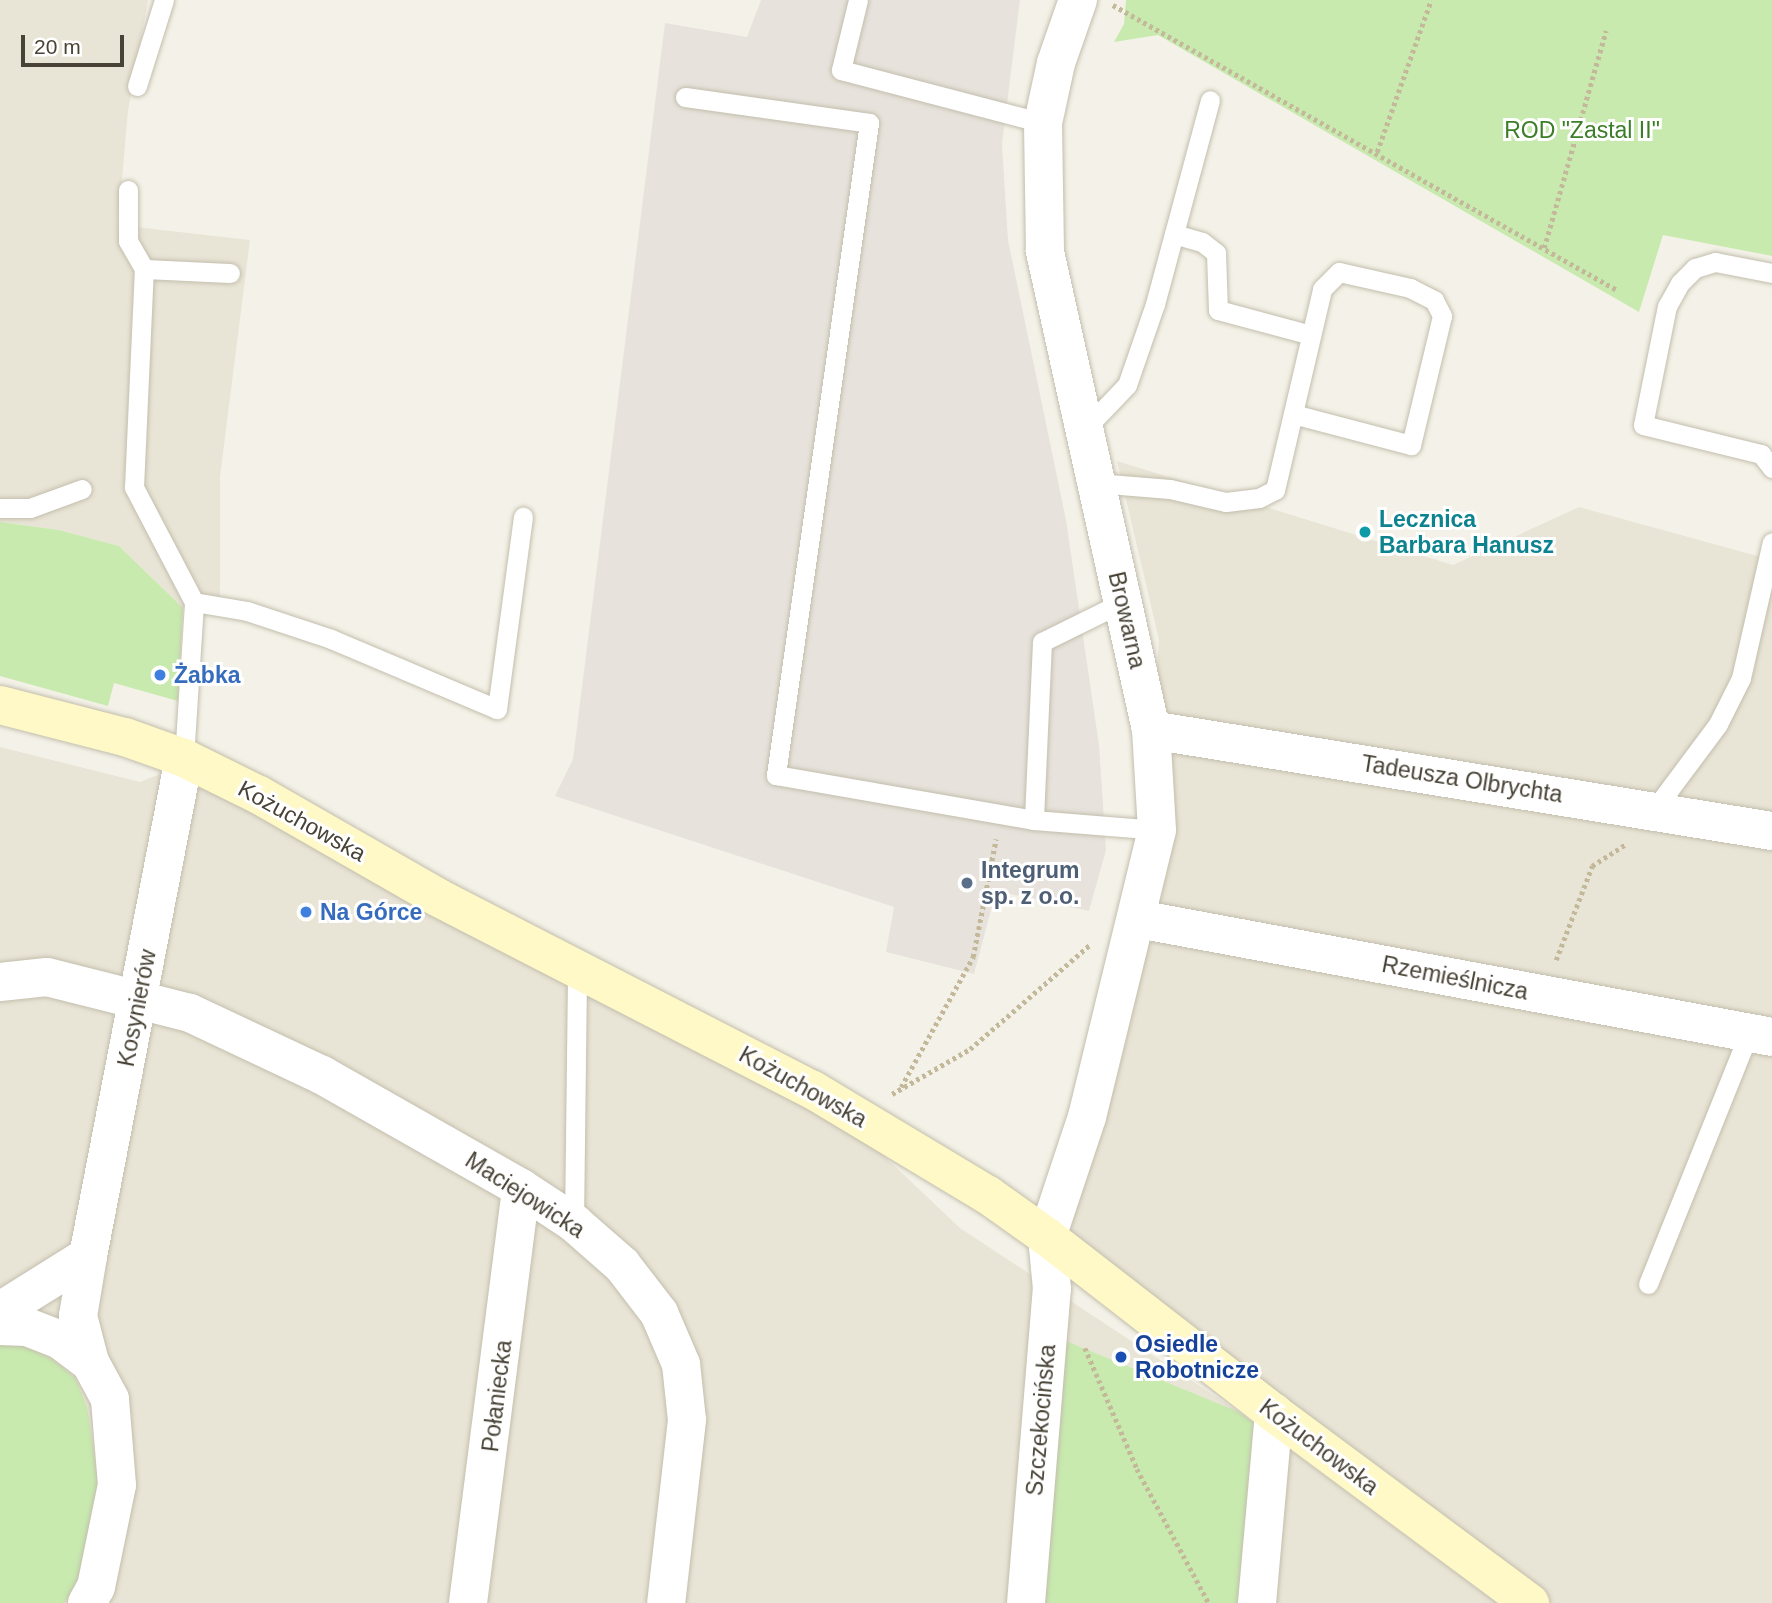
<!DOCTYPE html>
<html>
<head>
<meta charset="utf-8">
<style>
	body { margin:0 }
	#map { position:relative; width:1772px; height:1603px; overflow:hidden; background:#f4f2e8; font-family:Arial,sans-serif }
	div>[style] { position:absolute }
	.residential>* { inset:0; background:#e9e5d6 }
	.industrial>* { inset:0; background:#e7e3dc }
	.green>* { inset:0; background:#c8eaaf }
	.path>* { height:4.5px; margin-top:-2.25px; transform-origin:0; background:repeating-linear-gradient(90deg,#c3b99a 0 3.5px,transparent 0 7px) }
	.roads { filter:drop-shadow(0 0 2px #c3bead) drop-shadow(0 0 2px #c3bead) }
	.service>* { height:19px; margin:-9.5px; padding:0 9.5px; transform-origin:9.5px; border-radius:9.5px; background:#fff }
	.minor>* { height:38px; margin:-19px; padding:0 19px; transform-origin:19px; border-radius:19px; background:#fff }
	.secondary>* { height:38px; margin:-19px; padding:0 19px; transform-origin:19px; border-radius:19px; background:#fff8c7 }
	.dots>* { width:19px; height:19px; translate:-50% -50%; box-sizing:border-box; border:4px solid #fff; border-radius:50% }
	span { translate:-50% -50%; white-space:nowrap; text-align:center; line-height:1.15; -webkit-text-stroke:6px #fff; paint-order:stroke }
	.park-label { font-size:23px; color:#3c7d27 }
	.culture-label { font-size:23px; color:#0d838f; font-weight:700 }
	.left { translate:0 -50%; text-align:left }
	.street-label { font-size:23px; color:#484336 }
	.shop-label { font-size:23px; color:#366cbe; font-weight:700 }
	.service-label { font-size:23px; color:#4e5e75; font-weight:700 }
	.transit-label { font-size:23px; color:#164399; font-weight:700 }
	.scale { position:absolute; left:21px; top:35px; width:103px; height:32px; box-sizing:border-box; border:4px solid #484336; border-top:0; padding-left:9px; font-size:21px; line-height:24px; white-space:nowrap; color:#484336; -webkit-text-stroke:5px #fff; paint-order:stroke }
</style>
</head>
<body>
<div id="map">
	<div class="residential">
		<div style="clip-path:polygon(0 0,148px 0,128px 111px,118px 225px,250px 240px,220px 477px,220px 616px,183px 608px,119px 546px,59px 530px,0 522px)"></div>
		<div style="clip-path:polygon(1117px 461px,1453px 565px,1579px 507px,1772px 560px,1772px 1603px,1532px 1603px,1047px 1237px,1138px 919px,1159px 640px)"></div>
		<div style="clip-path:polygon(0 747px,140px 782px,173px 769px,813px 1089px,960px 1228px,1239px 1412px,1497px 1603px,0 1603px)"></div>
	</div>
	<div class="industrial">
		<div style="clip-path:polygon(761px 0,1020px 0,1002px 144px,1008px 240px,1066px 520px,1099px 745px,1106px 850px,1089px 911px,996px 891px,974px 974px,886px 952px,894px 907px,555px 796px,573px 759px,665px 23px,747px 37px)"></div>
	</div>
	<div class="green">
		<div style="clip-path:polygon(1126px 0,1772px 0,1772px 256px,1663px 235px,1639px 312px,1158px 35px,1114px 42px,1124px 24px)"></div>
		<div style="clip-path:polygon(0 522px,59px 530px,119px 546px,183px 608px,178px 701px,114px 683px,108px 706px,0 676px)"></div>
		<div style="clip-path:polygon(1061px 1339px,1239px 1412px,1263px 1430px,1246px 1603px,1038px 1603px)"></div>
		<div style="clip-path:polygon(0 1343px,17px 1343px,52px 1359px,75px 1378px,87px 1407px,98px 1481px,91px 1532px,75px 1589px,64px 1603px,0 1603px)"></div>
	</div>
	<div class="path">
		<div style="left:1113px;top:5px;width:579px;rotate:29.49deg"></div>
		<div style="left:1377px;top:152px;width:161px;rotate:-70.4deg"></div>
		<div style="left:1544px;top:248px;width:226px;rotate:-74.1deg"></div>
		<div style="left:1556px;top:960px;width:101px;rotate:-69deg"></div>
		<div style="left:1592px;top:866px;width:40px;rotate:-32.9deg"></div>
		<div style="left:901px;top:1087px;width:149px;rotate:-61deg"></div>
		<div style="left:973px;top:957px;width:120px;rotate:-79deg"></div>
		<div style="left:892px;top:1094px;width:90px;rotate:-30deg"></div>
		<div style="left:970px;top:1049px;width:160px;rotate:-41deg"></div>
		<div style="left:1085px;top:1348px;width:132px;rotate:66.7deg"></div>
		<div style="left:1137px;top:1469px;width:152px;rotate:61.8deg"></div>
	</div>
	<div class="roads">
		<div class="service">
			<div style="left:858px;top:0;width:72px;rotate:103.7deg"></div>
			<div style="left:841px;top:70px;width:209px;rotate:14.7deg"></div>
			<div style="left:137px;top:86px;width:90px;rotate:-72.6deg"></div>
			<div style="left:685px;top:97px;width:186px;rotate:8deg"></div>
			<div style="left:869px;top:123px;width:659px;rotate:98.12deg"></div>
			<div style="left:776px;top:775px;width:262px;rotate:9.9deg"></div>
			<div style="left:128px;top:190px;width:51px;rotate:90deg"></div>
			<div style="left:128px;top:241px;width:32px;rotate:60deg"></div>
			<div style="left:1174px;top:234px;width:29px;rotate:16deg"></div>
			<div style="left:1202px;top:242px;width:18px;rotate:38deg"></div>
			<div style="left:1216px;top:253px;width:57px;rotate:88deg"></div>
			<div style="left:1218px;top:310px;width:96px;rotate:15deg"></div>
			<div style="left:1772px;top:273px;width:58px;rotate:-169.1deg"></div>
			<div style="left:1715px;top:262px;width:21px;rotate:163deg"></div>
			<div style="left:1695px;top:268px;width:21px;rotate:135deg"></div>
			<div style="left:1680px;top:283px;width:26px;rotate:119deg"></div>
			<div style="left:1667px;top:306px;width:121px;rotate:101.4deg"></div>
			<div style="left:1643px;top:425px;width:122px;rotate:13.8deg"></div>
			<div style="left:1761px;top:454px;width:18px;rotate:52deg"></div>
			<div style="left:1084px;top:430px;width:62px;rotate:-46.3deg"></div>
			<div style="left:1127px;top:385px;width:86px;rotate:-70.9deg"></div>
			<div style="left:1155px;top:304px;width:211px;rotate:-74.9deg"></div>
			<div style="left:1096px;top:483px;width:74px;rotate:4.6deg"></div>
			<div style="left:1170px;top:489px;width:57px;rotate:13.1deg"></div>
			<div style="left:1226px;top:502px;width:33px;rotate:-7deg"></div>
			<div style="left:1259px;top:498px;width:18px;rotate:-27deg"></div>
			<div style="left:1275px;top:490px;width:206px;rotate:-76.8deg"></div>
			<div style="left:1322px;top:289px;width:24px;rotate:-45deg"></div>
			<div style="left:1339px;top:272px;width:73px;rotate:12.7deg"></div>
			<div style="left:1410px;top:288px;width:27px;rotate:27deg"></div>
			<div style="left:1434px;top:300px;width:18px;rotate:63deg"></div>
			<div style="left:1442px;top:316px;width:133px;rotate:103.5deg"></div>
			<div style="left:1411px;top:445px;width:122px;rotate:-165.3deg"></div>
			<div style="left:0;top:508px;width:30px"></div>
			<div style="left:30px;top:508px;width:55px;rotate:-20.1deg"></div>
			<div style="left:194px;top:602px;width:54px;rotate:9.6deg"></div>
			<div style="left:247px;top:611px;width:89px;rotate:18.4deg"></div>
			<div style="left:331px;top:639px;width:180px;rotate:22.9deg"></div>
			<div style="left:497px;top:709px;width:194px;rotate:-82.3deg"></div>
			<div style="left:1123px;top:602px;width:90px;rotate:153.7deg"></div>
			<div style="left:1042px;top:642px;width:178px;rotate:92.6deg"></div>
			<div style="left:1034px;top:820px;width:123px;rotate:4.6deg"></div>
			<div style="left:184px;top:758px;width:156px;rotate:-86.3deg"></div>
			<div style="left:194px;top:602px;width:130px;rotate:-117.6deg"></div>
			<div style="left:134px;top:487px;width:218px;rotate:-87.4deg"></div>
			<div style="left:144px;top:269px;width:86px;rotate:2.7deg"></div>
			<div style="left:1654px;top:810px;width:107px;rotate:-53.3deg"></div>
			<div style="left:1718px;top:724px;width:51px;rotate:-63.4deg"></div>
			<div style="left:1741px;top:678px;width:139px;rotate:-77.2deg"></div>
			<div style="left:574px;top:1223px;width:254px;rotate:-89.3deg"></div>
			<div style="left:1648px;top:1284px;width:271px;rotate:-68.1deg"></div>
		</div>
		<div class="minor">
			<div style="left:1151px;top:730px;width:629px;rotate:9.24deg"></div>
			<div style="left:1138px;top:919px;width:645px;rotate:10.54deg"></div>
			<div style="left:0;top:982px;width:47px;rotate:-6.1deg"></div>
			<div style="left:47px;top:977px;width:147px;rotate:14.1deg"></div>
			<div style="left:190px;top:1013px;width:146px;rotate:25.2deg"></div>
			<div style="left:322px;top:1075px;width:229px;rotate:29.6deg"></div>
			<div style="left:521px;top:1188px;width:64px;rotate:33.4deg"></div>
			<div style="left:574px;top:1223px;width:64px;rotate:41.2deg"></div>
			<div style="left:622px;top:1265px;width:61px;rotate:52.4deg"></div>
			<div style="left:659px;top:1313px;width:56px;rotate:66.7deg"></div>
			<div style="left:681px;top:1364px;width:56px;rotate:83.9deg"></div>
			<div style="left:687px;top:1420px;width:184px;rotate:96.5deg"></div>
			<div style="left:0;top:1311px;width:104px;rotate:-32deg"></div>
			<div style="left:88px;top:1256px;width:507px;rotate:-79.09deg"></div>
			<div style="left:0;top:1326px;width:27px;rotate:2deg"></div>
			<div style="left:27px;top:1327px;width:34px;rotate:21deg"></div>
			<div style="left:59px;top:1339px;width:39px;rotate:37deg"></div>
			<div style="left:87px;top:1603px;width:18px;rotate:-61deg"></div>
			<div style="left:96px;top:1587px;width:104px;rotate:-78.4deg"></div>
			<div style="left:117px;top:1485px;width:86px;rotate:-94.7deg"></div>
			<div style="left:110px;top:1399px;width:42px;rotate:-118.4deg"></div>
			<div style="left:90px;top:1362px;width:48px;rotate:-104.6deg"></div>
			<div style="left:78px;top:1316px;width:61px;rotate:-80.5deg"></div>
			<div style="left:468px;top:1603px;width:418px;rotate:-82.7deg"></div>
			<div style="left:1026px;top:1603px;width:315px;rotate:-85.3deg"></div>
			<div style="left:1052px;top:1289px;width:52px;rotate:-95.5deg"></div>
			<div style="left:1047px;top:1237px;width:126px;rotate:-71.6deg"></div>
			<div style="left:1087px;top:1117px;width:295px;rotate:-76.3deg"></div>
			<div style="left:1157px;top:830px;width:100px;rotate:-93.4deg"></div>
			<div style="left:1151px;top:730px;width:491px;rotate:-102.5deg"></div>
			<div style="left:1045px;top:251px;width:128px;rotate:-90.9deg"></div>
			<div style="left:1043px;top:123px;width:61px;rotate:-77.8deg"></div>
			<div style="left:1056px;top:63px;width:67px;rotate:-70.8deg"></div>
			<div style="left:1257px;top:1603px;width:191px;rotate:-84.9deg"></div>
		</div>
		<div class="secondary">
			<div style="left:0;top:705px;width:129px;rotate:14.4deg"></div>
			<div style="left:125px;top:737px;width:63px;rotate:19.6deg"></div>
			<div style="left:184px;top:758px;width:84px;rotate:26.3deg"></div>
			<div style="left:259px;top:795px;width:205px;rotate:29.8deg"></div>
			<div style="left:437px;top:897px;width:423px;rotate:27.2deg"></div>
			<div style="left:813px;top:1090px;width:204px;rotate:31deg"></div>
			<div style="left:988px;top:1195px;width:72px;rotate:35.4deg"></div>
			<div style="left:1047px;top:1237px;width:287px;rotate:37.8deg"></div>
			<div style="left:1274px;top:1413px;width:319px;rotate:36.6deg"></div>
		</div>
	</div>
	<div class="dots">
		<div style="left:1365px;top:532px;background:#0f9aa8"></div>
		<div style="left:160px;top:675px;background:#3f7fe0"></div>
		<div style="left:967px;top:883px;background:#5c6f8a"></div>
		<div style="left:306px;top:912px;background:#3f7fe0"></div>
		<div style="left:1121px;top:1357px;background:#1a4fb4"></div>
	</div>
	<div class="park-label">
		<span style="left:1582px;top:130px">ROD "Zastal II"</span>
	</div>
	<div class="culture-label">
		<span class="left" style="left:1379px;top:532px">Lecznica<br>Barbara Hanusz</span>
	</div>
	<div class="street-label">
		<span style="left:1127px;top:620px;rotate:77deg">Browarna</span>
		<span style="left:1462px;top:779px;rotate:9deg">Tadeusza Olbrychta</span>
		<span style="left:302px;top:821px;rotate:29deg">Kożuchowska</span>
		<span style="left:1455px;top:978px;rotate:11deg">Rzemieślnicza</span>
		<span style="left:137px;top:1008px;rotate:-79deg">Kosynierów</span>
		<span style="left:803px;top:1087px;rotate:29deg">Kożuchowska</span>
		<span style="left:525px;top:1195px;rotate:33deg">Maciejowicka</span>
		<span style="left:497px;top:1396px;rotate:-83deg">Połaniecka</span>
		<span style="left:1041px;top:1420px;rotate:-85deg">Szczekocińska</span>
		<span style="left:1319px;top:1447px;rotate:37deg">Kożuchowska</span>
	</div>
	<div class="shop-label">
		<span class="left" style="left:174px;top:675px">Żabka</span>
		<span class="left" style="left:320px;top:912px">Na Górce</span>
	</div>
	<div class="service-label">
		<span class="left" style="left:981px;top:883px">Integrum<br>sp. z o.o.</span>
	</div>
	<div class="transit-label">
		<span class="left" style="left:1135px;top:1357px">Osiedle<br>Robotnicze</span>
	</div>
	<div class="scale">20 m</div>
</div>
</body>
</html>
